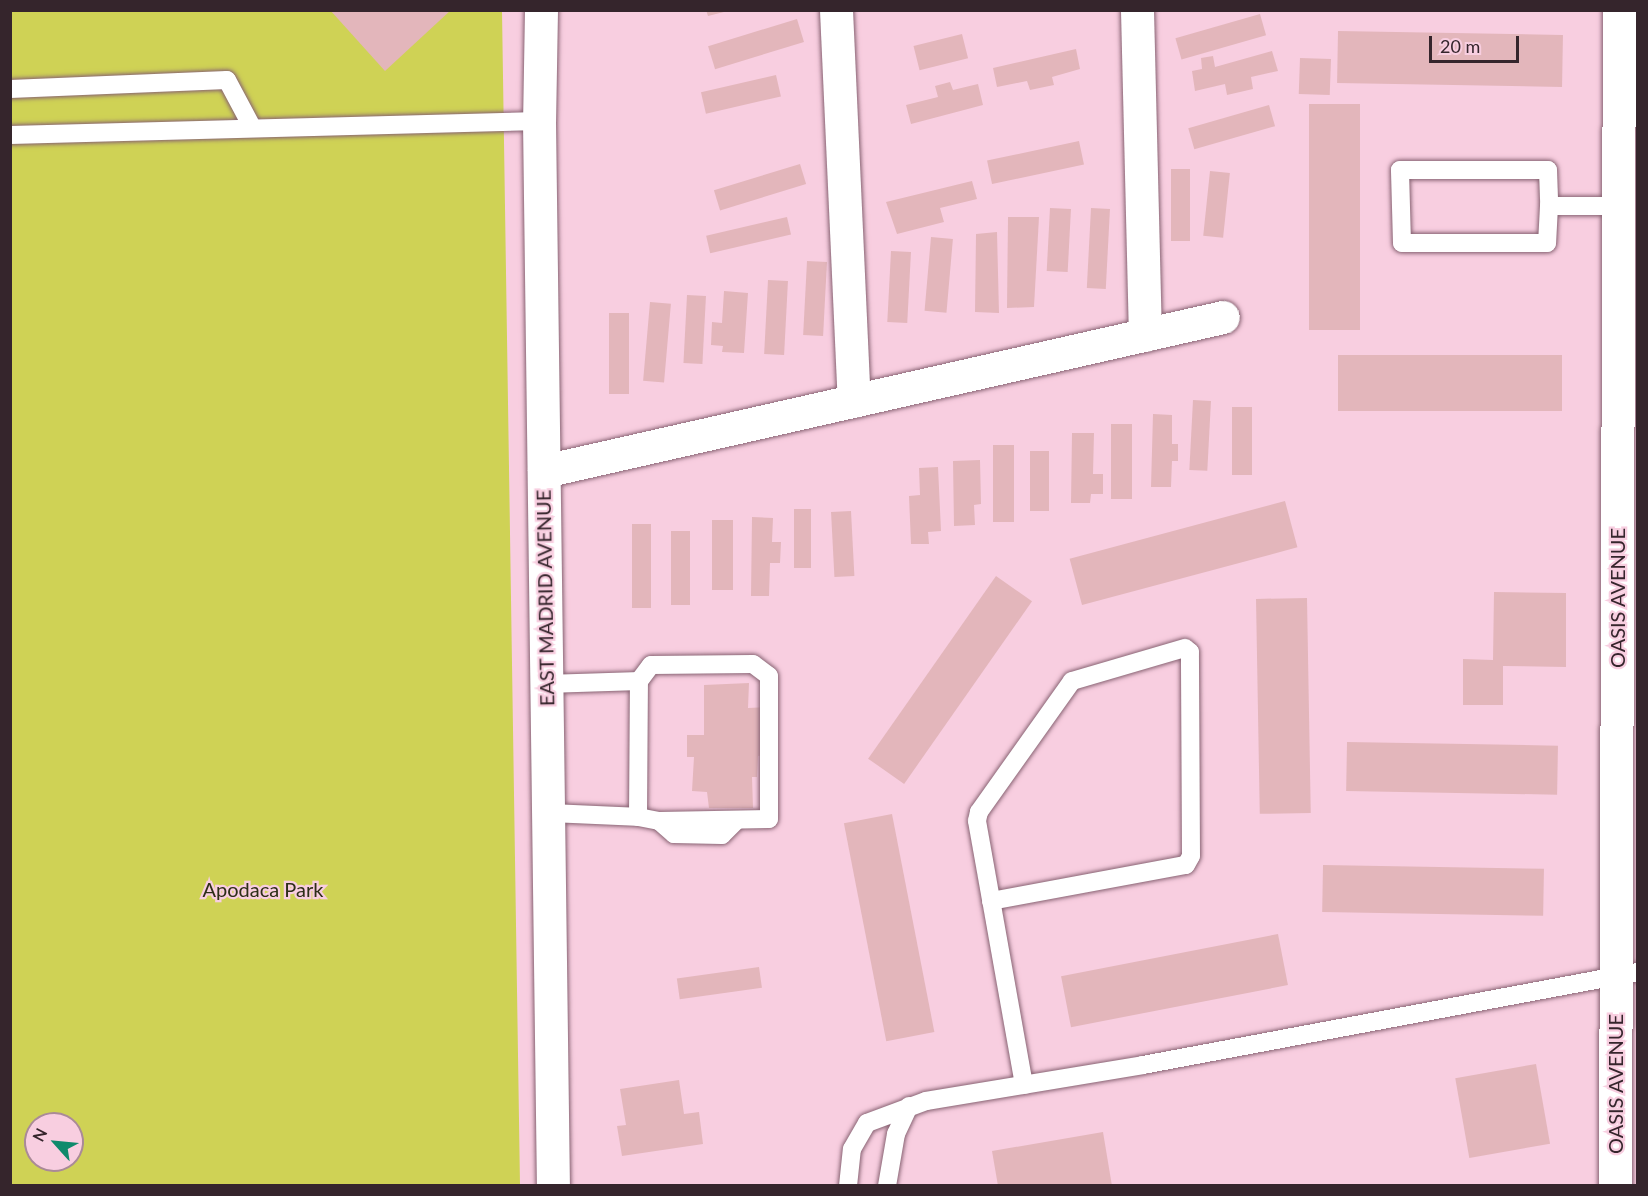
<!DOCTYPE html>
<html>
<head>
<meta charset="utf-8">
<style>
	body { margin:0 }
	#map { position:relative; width:1648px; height:1196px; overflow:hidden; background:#f8cee0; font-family:Lato,sans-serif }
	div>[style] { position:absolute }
	.green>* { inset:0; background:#cfd255 }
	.building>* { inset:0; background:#e3b6bb; transform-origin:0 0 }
	.roads { filter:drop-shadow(0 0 2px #886373) drop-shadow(0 0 2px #886373) }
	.service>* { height:18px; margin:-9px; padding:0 9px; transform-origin:9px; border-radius:9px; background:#fff }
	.minor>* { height:33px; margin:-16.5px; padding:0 16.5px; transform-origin:16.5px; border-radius:16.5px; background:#fff }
	.tertiary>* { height:33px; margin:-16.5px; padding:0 16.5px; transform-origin:16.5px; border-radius:16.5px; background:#fff }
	span { translate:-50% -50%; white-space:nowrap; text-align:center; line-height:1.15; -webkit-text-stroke:4.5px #f8cee0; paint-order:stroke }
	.street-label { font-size:20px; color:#35252c }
	.park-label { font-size:20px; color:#2d2e17 }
	.frame { position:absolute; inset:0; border:12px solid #35252c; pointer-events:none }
	.north { position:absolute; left:24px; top:1112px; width:60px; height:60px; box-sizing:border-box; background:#f8cee0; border:2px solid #aa8a98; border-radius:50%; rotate:297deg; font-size:16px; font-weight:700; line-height:24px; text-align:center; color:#35252c }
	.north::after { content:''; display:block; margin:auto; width:21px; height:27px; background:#0f8a6c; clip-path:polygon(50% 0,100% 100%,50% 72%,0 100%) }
	.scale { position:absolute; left:1429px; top:36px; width:90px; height:27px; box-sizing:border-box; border:3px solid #35252c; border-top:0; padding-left:8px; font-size:18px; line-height:21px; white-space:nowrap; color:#35252c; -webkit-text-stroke:4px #f8cee0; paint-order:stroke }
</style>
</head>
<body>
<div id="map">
	<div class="green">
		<div style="clip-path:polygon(evenodd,10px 11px,502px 11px,520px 1185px,11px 1185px,10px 11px,36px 1124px,72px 1124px,72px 1160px,36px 1160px,36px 1124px)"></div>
	</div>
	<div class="building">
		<div style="clip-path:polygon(330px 10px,451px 10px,385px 71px)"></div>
		<div style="clip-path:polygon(706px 10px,728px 10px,728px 11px,708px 16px)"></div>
		<div style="left:1260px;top:14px;width:22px;height:88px;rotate:74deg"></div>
		<div style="left:797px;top:19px;width:24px;height:93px;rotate:73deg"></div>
		<div style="left:1338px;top:31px;width:225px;height:52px;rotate:1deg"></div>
		<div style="left:962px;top:34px;width:25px;height:50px;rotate:76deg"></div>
		<div style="clip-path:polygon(1076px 49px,1080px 69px,1052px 77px,1054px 85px,1030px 90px,1027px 81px,997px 87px,993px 68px)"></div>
		<div style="clip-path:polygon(1272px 51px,1278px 71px,1251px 77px,1253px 89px,1227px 95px,1225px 84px,1195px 91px,1192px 71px,1202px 69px,1201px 58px,1213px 56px,1215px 67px)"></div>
		<div style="left:1300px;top:58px;width:31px;height:36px;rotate:2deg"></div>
		<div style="left:776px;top:75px;width:22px;height:77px;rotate:77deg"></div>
		<div style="clip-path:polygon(950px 82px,953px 90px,978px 84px,983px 105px,911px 124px,906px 105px,938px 97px,935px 86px)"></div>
		<div style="left:1309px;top:104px;width:51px;height:226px"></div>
		<div style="left:1269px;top:105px;width:22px;height:84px;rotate:74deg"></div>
		<div style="left:1079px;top:141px;width:24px;height:94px;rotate:78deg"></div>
		<div style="left:800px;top:164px;width:21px;height:90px;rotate:73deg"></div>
		<div style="left:1171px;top:169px;width:19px;height:72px"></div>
		<div style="left:1210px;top:171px;width:20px;height:65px;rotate:6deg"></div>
		<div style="clip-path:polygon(972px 181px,977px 199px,940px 208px,944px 222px,897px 234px,886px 202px)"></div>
		<div style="left:1050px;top:208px;width:21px;height:63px;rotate:3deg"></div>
		<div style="left:1091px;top:208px;width:19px;height:80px;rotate:3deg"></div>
		<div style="left:787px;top:217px;width:18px;height:83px;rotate:77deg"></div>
		<div style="clip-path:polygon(1008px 217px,1039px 217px,1034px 307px,1007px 308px)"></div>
		<div style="clip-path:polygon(997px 232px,999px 313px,975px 312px,976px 234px)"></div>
		<div style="left:931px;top:237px;width:22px;height:74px;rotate:5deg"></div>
		<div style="left:891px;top:251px;width:20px;height:71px;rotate:3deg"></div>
		<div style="left:807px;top:261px;width:20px;height:74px;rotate:3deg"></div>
		<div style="left:768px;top:280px;width:20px;height:74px;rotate:3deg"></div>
		<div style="clip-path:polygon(724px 291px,748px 293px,744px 353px,722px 352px,723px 346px,711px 345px,712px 322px,722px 323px)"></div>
		<div style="left:687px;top:295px;width:19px;height:68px;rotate:3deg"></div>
		<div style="left:650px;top:302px;width:21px;height:79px;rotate:5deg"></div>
		<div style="left:609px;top:313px;width:20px;height:81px"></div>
		<div style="left:1338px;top:355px;width:224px;height:56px"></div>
		<div style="left:1193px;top:400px;width:18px;height:70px;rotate:3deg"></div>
		<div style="left:1232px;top:407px;width:20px;height:68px"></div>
		<div style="clip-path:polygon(1153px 414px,1172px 415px,1172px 444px,1178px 444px,1178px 461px,1172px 461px,1171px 487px,1151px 487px)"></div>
		<div style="left:1111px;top:424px;width:21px;height:75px"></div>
		<div style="clip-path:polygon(1072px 433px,1094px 433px,1093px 474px,1103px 474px,1103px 494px,1091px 494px,1090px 503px,1071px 503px)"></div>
		<div style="left:993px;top:445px;width:21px;height:77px"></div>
		<div style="left:1030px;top:451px;width:19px;height:60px"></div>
		<div style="clip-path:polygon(980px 460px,981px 504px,974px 505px,975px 525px,954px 526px,953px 461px)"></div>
		<div style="clip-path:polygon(938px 467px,941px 531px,928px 532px,929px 544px,911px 544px,909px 496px,920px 495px,919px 468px)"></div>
		<div style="left:1285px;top:501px;width:48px;height:223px;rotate:75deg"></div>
		<div style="left:794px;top:509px;width:17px;height:59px"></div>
		<div style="left:851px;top:511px;width:65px;height:20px;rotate:87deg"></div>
		<div style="clip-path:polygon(752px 517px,773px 518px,772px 542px,781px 542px,780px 563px,770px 563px,769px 596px,751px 596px)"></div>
		<div style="left:712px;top:520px;width:21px;height:70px"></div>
		<div style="left:632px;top:524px;width:19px;height:84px"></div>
		<div style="left:671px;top:531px;width:19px;height:74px"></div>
		<div style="left:996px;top:576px;width:44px;height:223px;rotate:35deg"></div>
		<div style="clip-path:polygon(1494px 592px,1566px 593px,1566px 667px,1503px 666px,1503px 705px,1463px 705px,1463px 659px,1493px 660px)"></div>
		<div style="left:1307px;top:598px;width:215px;height:51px;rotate:89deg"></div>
		<div style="clip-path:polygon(749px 683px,748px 708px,767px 707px,765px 755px,758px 756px,757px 777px,752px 777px,753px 808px,709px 808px,707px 792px,692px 791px,694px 757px,687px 757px,687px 735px,704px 735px,704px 685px)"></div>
		<div style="left:1347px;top:742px;width:211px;height:49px;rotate:1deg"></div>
		<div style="left:892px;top:814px;width:222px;height:49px;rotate:79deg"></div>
		<div style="left:1323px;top:865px;width:221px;height:47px;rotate:1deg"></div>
		<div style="left:1278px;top:934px;width:52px;height:221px;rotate:79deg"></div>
		<div style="left:759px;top:967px;width:21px;height:83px;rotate:82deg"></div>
		<div style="left:1536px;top:1064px;width:81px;height:82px;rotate:80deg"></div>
		<div style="clip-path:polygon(679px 1080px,684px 1114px,699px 1112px,703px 1144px,622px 1156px,617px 1126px,626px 1125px,620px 1089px)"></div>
		<div style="clip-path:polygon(1103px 1132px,1112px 1186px,998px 1186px,992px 1151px)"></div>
	</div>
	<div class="roads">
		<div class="service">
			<div style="left:10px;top:89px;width:217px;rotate:-2.4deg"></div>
			<div style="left:227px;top:80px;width:53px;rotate:62deg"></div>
			<div style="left:10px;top:135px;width:529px;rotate:-1.52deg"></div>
			<div style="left:1549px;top:206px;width:37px;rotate:93deg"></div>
			<div style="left:1547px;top:243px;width:145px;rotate:180deg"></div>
			<div style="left:1402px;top:243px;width:73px;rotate:-91.6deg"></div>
			<div style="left:1400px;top:170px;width:148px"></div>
			<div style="left:1548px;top:170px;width:36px;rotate:88deg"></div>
			<div style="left:1549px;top:206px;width:67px"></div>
			<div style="left:547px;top:684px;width:92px;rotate:-1.9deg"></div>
			<div style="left:548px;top:813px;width:90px;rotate:2.5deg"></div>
			<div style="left:638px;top:817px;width:136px;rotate:-89.6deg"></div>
			<div style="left:639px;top:681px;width:20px;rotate:-53deg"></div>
			<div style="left:651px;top:665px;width:102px;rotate:-0.6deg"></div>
			<div style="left:753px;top:664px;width:20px;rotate:37deg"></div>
			<div style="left:769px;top:676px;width:143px;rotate:90deg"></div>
			<div style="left:769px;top:819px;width:110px;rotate:179deg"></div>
			<div style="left:659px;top:821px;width:21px;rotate:-169deg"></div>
			<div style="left:659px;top:821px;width:20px;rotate:41deg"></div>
			<div style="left:674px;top:834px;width:48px;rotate:1.2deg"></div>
			<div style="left:722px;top:835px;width:21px;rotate:-45deg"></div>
			<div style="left:991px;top:901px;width:198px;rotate:-10.5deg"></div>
			<div style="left:1186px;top:865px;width:10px;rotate:-61deg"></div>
			<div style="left:1191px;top:856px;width:204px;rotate:-90.3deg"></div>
			<div style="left:1190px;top:652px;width:6px;rotate:-141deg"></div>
			<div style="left:1185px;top:648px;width:118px;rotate:163.7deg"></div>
			<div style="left:1072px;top:681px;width:161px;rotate:125.4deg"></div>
			<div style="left:979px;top:812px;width:9px;rotate:103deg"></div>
			<div style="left:977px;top:821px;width:268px;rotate:79.9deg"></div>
			<div style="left:848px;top:1186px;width:37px;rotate:-84deg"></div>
			<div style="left:852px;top:1149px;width:30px;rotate:-60deg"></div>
			<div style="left:867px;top:1123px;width:63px;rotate:-20.4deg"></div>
			<div style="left:926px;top:1101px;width:220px;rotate:-9.4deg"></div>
			<div style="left:1143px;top:1065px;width:504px;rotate:-10.64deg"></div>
			<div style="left:887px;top:1186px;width:53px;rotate:-80.2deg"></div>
			<div style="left:896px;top:1134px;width:31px;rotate:-65deg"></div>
		</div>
		<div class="minor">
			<div style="left:836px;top:10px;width:391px;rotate:87.4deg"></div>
			<div style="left:1137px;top:10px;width:325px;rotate:88.6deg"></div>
			<div style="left:544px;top:471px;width:696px;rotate:-12.78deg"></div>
			<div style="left:1615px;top:1186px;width:1176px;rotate:-89.81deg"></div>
		</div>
		<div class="tertiary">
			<div style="left:541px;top:10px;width:111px;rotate:91deg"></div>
			<div style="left:539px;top:121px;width:1065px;rotate:89.25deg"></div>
		</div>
	</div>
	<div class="street-label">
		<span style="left:545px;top:598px;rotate:-91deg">EAST MADRID AVENUE</span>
		<span style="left:1617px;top:598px;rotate:-90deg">OASIS AVENUE</span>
		<span style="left:1615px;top:1084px;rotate:-90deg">OASIS AVENUE</span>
	</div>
	<div class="park-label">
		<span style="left:263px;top:889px">Apodaca Park</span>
	</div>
	<div class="frame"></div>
	<div class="north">N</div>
	<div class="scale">20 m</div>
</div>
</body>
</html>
